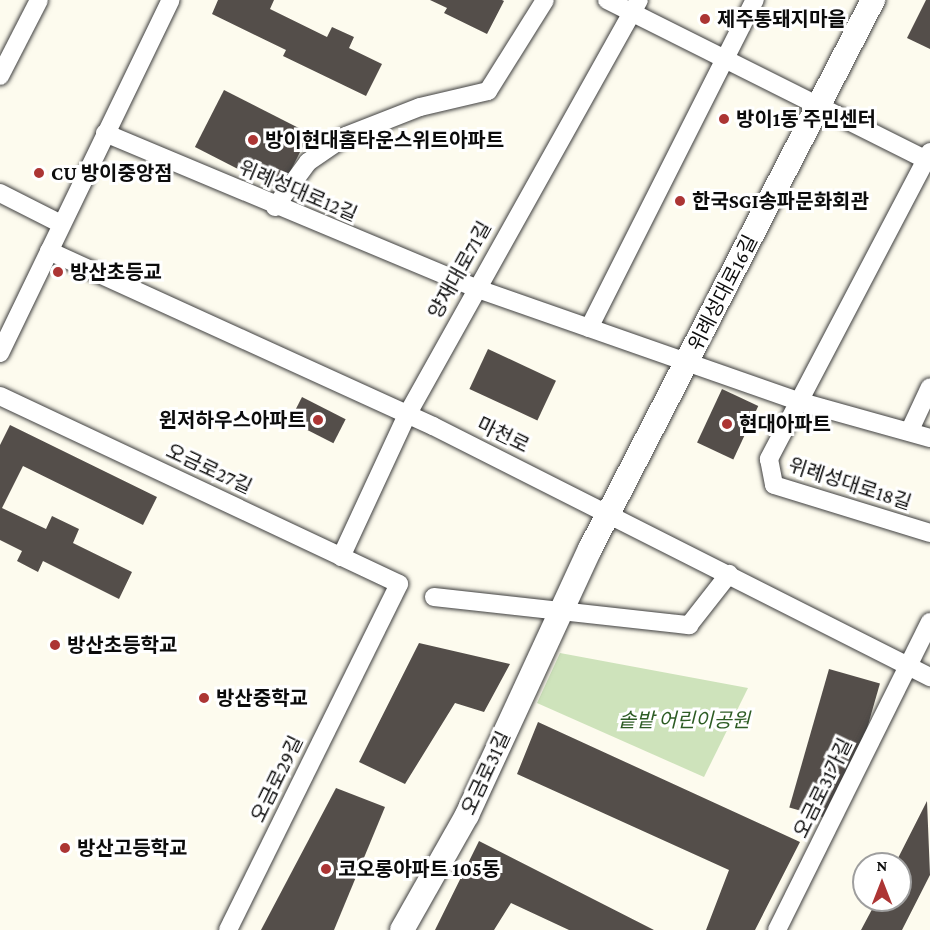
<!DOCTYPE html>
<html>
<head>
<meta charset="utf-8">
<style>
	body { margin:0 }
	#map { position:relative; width:930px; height:930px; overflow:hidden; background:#fdfbee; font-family:"Crimson Pro","Noto Sans KR",serif }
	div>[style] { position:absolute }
	.green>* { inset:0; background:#cee3bb }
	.building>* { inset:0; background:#544e4a; transform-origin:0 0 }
	.roads { filter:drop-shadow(0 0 2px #3f3f3f) drop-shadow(0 0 2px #3f3f3f) }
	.minor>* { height:18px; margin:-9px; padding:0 9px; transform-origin:9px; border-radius:9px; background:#fff }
	.tertiary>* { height:24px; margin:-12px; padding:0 12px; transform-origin:12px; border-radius:12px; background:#fff }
	.dots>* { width:16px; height:16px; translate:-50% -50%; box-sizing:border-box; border:3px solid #fff; border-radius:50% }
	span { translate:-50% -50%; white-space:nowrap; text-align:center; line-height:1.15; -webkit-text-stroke:6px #fff; paint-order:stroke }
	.poi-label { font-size:20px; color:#0c0c0c; font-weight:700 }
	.left { translate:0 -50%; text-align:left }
	.right { translate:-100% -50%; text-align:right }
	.street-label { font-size:20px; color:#0c0c0c }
	.park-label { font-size:20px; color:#2d5c24; font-style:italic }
	.north { position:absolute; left:852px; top:852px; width:60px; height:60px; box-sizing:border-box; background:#fff; border:2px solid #9e9e9e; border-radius:50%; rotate:0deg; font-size:16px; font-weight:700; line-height:24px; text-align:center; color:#0c0c0c }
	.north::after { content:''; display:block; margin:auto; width:21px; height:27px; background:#ac3534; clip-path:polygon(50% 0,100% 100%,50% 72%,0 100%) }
</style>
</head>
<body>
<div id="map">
	<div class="green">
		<div style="clip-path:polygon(560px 653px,748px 688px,704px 777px,537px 703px)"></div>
	</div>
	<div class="building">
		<div style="clip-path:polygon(218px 0,274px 0,270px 9px,327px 37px,332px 27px,354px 37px,349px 48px,382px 64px,366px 96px,283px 56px,286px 50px,212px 14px)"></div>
		<div style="clip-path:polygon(430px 0,502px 0,504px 1px,487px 34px,444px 13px,447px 8px)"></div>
		<div style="clip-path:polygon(926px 0,930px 0,930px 49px,907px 38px)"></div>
		<div style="left:224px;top:90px;width:96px;height:64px;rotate:27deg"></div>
		<div style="left:488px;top:349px;width:75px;height:44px;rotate:25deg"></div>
		<div style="left:722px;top:389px;width:40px;height:59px;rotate:25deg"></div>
		<div style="left:302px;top:397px;width:49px;height:27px;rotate:27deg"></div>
		<div style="clip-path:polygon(10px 425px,157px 497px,143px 525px,23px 466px,2px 508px,46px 529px,52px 516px,79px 529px,73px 543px,132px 572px,119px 599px,43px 561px,38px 572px,17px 561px,22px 551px,0 540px,0 445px)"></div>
		<div style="clip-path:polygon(419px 643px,510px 664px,484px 712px,455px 703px,405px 784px,359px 762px)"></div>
		<div style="left:829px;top:669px;width:53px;height:144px;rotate:16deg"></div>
		<div style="clip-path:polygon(538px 722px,800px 842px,755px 930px,706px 930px,729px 870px,517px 774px)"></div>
		<div style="clip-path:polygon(336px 788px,385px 807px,334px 930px,261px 930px)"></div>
		<div style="clip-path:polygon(927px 801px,930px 875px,902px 930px,861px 930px,877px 900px,900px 900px,900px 864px,895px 864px)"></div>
		<div style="clip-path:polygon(479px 841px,654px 930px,569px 930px,511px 903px,494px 930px,435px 930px)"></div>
	</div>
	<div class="roads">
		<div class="minor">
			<div style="left:607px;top:0;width:361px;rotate:26.6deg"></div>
			<div style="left:0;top:76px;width:85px;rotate:-62.8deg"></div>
			<div style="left:105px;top:133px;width:401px;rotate:22.7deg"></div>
			<div style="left:475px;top:288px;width:345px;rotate:19.3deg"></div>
			<div style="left:801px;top:402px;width:134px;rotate:15.6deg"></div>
			<div style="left:930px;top:152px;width:347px;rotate:117.7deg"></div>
			<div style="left:769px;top:459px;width:26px;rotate:79deg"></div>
			<div style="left:774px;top:485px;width:163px;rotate:17.1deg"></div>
			<div style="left:0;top:193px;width:68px;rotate:26.9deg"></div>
			<div style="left:275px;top:207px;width:56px;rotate:-53.7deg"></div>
			<div style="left:308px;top:162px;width:46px;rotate:-34.4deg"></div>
			<div style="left:346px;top:136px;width:79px;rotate:-21.4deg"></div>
			<div style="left:420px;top:107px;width:70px;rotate:-13.2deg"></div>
			<div style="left:488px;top:91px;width:107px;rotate:-57.9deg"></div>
			<div style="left:49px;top:251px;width:422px;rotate:24.5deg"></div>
			<div style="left:433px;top:426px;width:557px;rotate:26.8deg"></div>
			<div style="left:589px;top:328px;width:368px;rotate:-63.2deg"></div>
			<div style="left:0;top:353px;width:392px;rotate:-64.2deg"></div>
			<div style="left:0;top:396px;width:441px;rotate:25.2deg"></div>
			<div style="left:399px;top:584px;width:386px;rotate:116.3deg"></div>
			<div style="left:910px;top:430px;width:47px;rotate:-65.1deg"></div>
			<div style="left:341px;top:557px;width:157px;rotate:-65.1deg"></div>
			<div style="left:407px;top:415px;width:475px;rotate:-60.8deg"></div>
			<div style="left:434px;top:597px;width:257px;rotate:6.3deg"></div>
			<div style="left:689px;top:625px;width:65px;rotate:-51.9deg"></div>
			<div style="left:777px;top:930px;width:344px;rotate:-63.6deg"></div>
		</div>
		<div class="tertiary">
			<div style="left:402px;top:930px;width:132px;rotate:-60.5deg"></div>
			<div style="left:467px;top:815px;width:293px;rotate:-65.2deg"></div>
			<div style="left:590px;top:549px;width:618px;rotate:-62.73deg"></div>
		</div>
	</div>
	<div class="dots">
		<div style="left:705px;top:19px;background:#ac3534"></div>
		<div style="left:724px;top:119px;background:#ac3534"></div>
		<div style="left:253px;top:140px;background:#ac3534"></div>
		<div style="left:39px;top:173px;background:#ac3534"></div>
		<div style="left:680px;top:201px;background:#ac3534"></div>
		<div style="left:58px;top:272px;background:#ac3534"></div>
		<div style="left:318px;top:420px;background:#ac3534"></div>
		<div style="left:727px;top:424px;background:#ac3534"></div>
		<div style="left:55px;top:645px;background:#ac3534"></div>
		<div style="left:204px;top:698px;background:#ac3534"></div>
		<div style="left:65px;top:848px;background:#ac3534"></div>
		<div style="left:326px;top:869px;background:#ac3534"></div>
	</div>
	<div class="poi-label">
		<span class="left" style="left:717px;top:19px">제주통돼지마을</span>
		<span class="left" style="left:736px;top:119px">방이1동 주민센터</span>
		<span class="left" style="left:265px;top:140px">방이현대홈타운스위트아파트</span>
		<span class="left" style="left:51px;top:173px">CU 방이중앙점</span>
		<span class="left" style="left:692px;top:201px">한국SGI송파문화회관</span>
		<span class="left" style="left:70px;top:272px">방산초등교</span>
		<span class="right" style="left:306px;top:420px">윈저하우스아파트</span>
		<span class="left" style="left:739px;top:424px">현대아파트</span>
		<span class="left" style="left:67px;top:645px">방산초등학교</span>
		<span class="left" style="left:216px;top:698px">방산중학교</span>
		<span class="left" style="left:77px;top:848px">방산고등학교</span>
		<span class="left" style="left:338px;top:869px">코오롱아파트 105동</span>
	</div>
	<div class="street-label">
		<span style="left:298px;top:191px;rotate:23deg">위례성대로12길</span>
		<span style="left:460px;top:270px;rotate:-61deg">양재대로71길</span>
		<span style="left:723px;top:293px;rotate:-63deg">위례성대로16길</span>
		<span style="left:503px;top:435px;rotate:26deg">마천로</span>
		<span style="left:209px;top:469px;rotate:25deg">오금로27길</span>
		<span style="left:850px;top:484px;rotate:18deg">위례성대로18길</span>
		<span style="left:486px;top:773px;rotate:-65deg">오금로31길</span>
		<span style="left:277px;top:779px;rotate:-64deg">오금로29길</span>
		<span style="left:823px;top:788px;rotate:-64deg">오금로31가길</span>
	</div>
	<div class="park-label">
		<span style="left:684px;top:720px">솥밭 어린이공원</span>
	</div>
	<div class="north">N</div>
</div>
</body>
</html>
